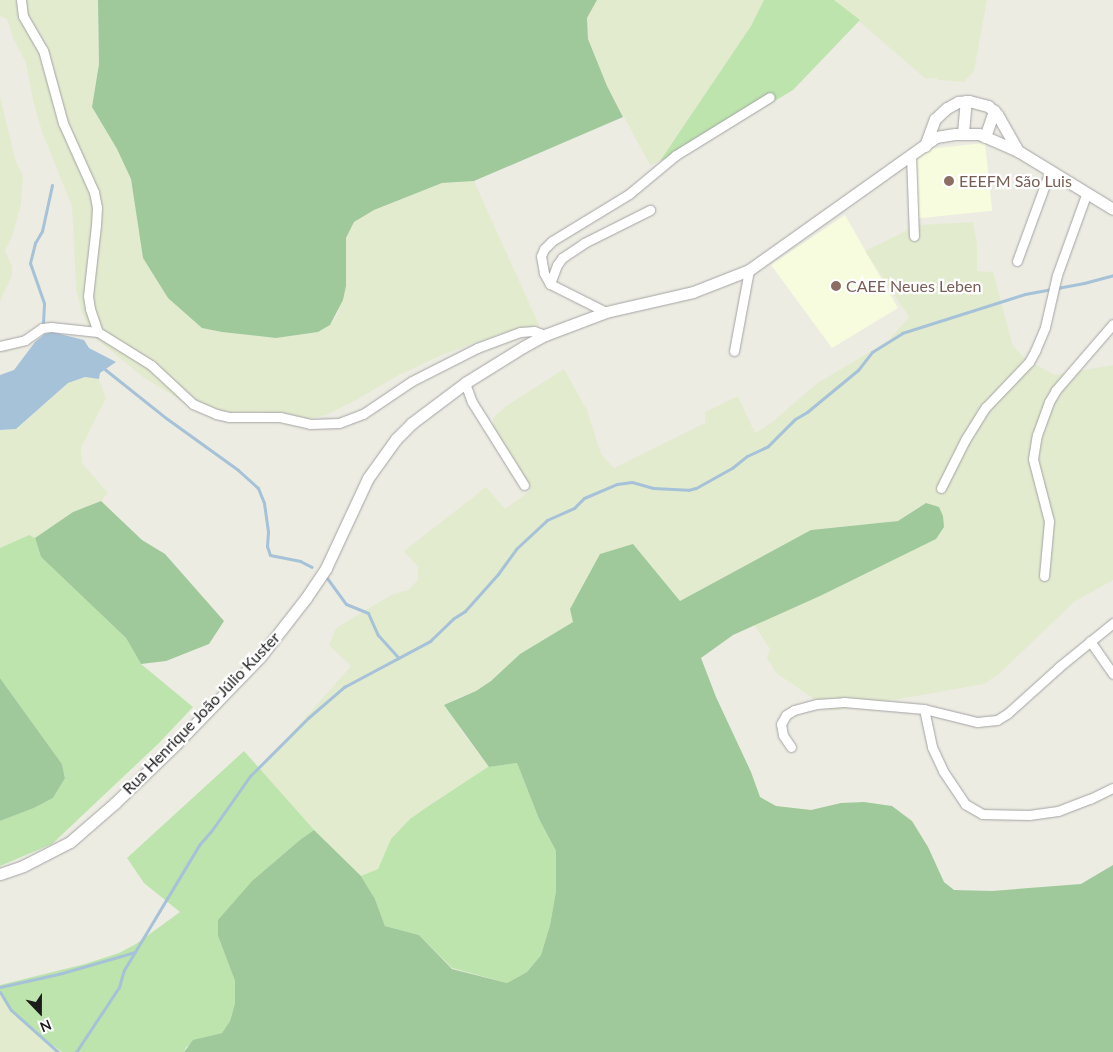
<!DOCTYPE html>
<html>
<head>
<meta charset="utf-8">
<style>
	body { margin:0 }
	#map { position:relative; width:1113px; height:1052px; overflow:hidden; background:#edece3; font-family:Lato,sans-serif }
	div>[style] { position:absolute }
	.education>* { inset:0; background:#f6fcdd; transform-origin:0 0 }
	.farmland>* { inset:0; background:#e3ebcf }
	.grass>* { inset:0; background:#bce4ac }
	.forest>* { inset:0; background:#9fc99b }
	.water>* { inset:0; background:#a6c2d8 }
	.stream>* { height:3px; margin:-1.5px; padding:0 1.5px; transform-origin:1.5px; border-radius:1.5px; background:#a6c2d8 }
	.roads { filter:drop-shadow(0 0 1px #a3a3a3) drop-shadow(0 0 1px #a3a3a3) }
	.minor>* { height:9px; margin:-4.5px; padding:0 4.5px; transform-origin:4.5px; border-radius:4.5px; background:#fff }
	.tertiary>* { height:11px; margin:-5.5px; padding:0 5.5px; transform-origin:5.5px; border-radius:5.5px; background:#fff }
	.dots>* { width:14px; height:14px; translate:-50% -50%; box-sizing:border-box; border:2px solid #fff; border-radius:50% }
	span { translate:-50% -50%; white-space:nowrap; text-align:center; line-height:1.15; -webkit-text-stroke:4.5px #fff; paint-order:stroke }
	.education-label { font-size:16px; color:#785e54 }
	.left { translate:0 -50%; text-align:left }
	.street-label { font-size:16px; color:#1c1c1c }
	.north { position:absolute; left:15px; top:987px; width:50px; height:50px; -webkit-text-stroke:4px #fff; paint-order:stroke; rotate:158deg; font-size:14px; font-weight:700; line-height:20px; text-align:center; color:#1c1c1c }
	.north::after { content:''; display:block; margin:auto; width:18px; height:22px; background:#1c1c1c; clip-path:polygon(50% 0,100% 100%,50% 72%,0 100%) }
</style>
</head>
<body>
<div id="map">
	<div class="education">
		<div style="left:985px;top:143px;width:68px;height:80px;rotate:84deg"></div>
		<div style="clip-path:polygon(845px 215px,898px 308px,832px 348px,771px 265px)"></div>
	</div>
	<div class="farmland">
		<div style="clip-path:polygon(0 0,98px 0,99px 64px,92px 107px,117px 149px,131px 179px,143px 258px,202px 328px,223px 332px,276px 338px,318px 332px,330px 325px,337px 315px,346px 286px,346px 238px,354px 222px,374px 210px,442px 183px,474px 181px,539px 325px,506px 332px,442px 355px,399px 375px,356px 400px,326px 415px,307px 419px,258px 412px,237px 412px,220px 416px,191px 407px,143px 377px,93px 336px,82px 313px,76px 289px,72px 206px,42px 132px,33px 100px,26px 63px,13px 38px,7px 19px,0 16px)"></div>
		<div style="clip-path:polygon(597px 0,764px 0,751px 26px,660px 161px,650px 165px,607px 86px,588px 39px,587px 18px)"></div>
		<div style="clip-path:polygon(834px 0,987px 0,974px 71px,964px 82px,938px 80px,936px 78px,926px 79px)"></div>
		<div style="clip-path:polygon(0 96px,15px 159px,23px 176px,21px 204px,13px 234px,5px 251px,12px 266px,12px 276px,0 301px)"></div>
		<div style="clip-path:polygon(973px 222px,977px 244px,977px 271px,993px 272px,1013px 346px,1025px 358px,1054px 375px,1113px 365px,1113px 580px,1074px 602px,999px 674px,984px 684px,832px 711px,776px 673px,767px 658px,770px 649px,754px 625px,820px 596px,860px 575px,926px 503px,898px 521px,811px 530px,680px 601px,633px 544px,573px 622px,520px 654px,491px 681px,476px 691px,455px 699px,460px 729px,489px 767px,430px 805px,391px 839px,378px 869px,361px 876px,314px 831px,260px 769px,351px 666px,329px 645px,336px 628px,391px 595px,408px 590px,418px 580px,418px 567px,404px 551px,486px 487px,505px 509px,531px 490px,494px 447px,493px 418px,506px 406px,564px 369px,587px 410px,601px 454px,614px 468px,705px 423px,705px 412px,738px 396px,755px 433px,771px 423px,816px 384px,888px 341px,909px 317px,865px 251px,918px 225px)"></div>
		<div style="clip-path:polygon(85px 377px,99px 379px,106px 398px,81px 448px,82px 463px,108px 493px,101px 501px,73px 512px,35px 538px,29px 535px,0 548px,0 430px,17px 429px,68px 383px)"></div>
		<div style="clip-path:polygon(0 993px,19px 1019px,62px 1052px,0 1052px)"></div>
	</div>
	<div class="grass">
		<div style="clip-path:polygon(764px 0,834px 0,860px 20px,793px 90px,727px 130px,660px 161px,751px 26px)"></div>
		<div style="clip-path:polygon(29px 535px,35px 538px,41px 557px,126px 638px,141px 664px,193px 707px,158px 744px,52px 844px,0 866px,0 821px,34px 808px,53px 798px,65px 777px,62px 764px,0 678px,0 548px)"></div>
		<div style="clip-path:polygon(244px 751px,314px 830px,301px 839px,253px 880px,218px 936px,235px 981px,235px 1003px,230px 1021px,222px 1033px,203px 1038px,186px 1047px,184px 1052px,62px 1052px,19px 1019px,0 993px,0 985px,85px 964px,119px 953px,136px 944px,180px 912px,144px 883px,127px 858px)"></div>
		<div style="clip-path:polygon(517px 763px,539px 819px,556px 851px,556px 891px,550px 925px,541px 955px,527px 972px,507px 983px,452px 968px,419px 935px,385px 926px,375px 899px,361px 876px,378px 869px,391px 839px,410px 819px,430px 805px,488px 767px)"></div>
	</div>
	<div class="forest">
		<div style="clip-path:polygon(98px 0,597px 0,587px 18px,588px 39px,607px 86px,623px 117px,474px 181px,442px 183px,374px 210px,354px 222px,346px 238px,346px 286px,343px 300px,330px 325px,318px 332px,276px 338px,222px 332px,202px 328px,168px 298px,143px 258px,131px 179px,117px 149px,92px 107px,99px 64px)"></div>
		<div style="clip-path:polygon(101px 501px,142px 540px,165px 554px,224px 621px,209px 644px,166px 661px,141px 664px,126px 638px,41px 557px,35px 538px,73px 512px)"></div>
		<div style="clip-path:polygon(926px 503px,939px 507px,943px 516px,944px 527px,936px 539px,820px 596px,733px 635px,701px 658px,716px 697px,751px 772px,760px 797px,776px 806px,811px 810px,841px 803px,864px 802px,892px 806px,912px 821px,928px 847px,944px 882px,954px 890px,992px 891px,1081px 884px,1113px 865px,1113px 1052px,184px 1052px,193px 1040px,222px 1033px,230px 1021px,235px 1003px,235px 981px,218px 936px,218px 920px,253px 880px,301px 839px,314px 830px,361px 876px,375px 899px,385px 926px,419px 935px,452px 969px,507px 983px,527px 972px,541px 955px,550px 925px,556px 891px,556px 851px,539px 819px,517px 763px,489px 767px,444px 705px,476px 691px,491px 681px,520px 654px,573px 622px,570px 609px,600px 554px,633px 544px,680px 601px,811px 530px,898px 521px)"></div>
		<div style="clip-path:polygon(0 678px,62px 764px,65px 778px,53px 798px,34px 808px,0 821px)"></div>
	</div>
	<div class="water">
		<div style="clip-path:polygon(52px 332px,84px 340px,89px 348px,116px 362px,100px 373px,99px 379px,85px 377px,68px 383px,16px 429px,0 430px,0 375px,14px 370px,35px 342px,45px 334px)"></div>
	</div>
	<div class="stream">
		<div style="left:43px;top:323px;width:20px;rotate:-87deg"></div>
		<div style="left:44px;top:303px;width:42px;rotate:-109.3deg"></div>
		<div style="left:30px;top:263px;width:21px;rotate:-76deg"></div>
		<div style="left:35px;top:243px;width:14px;rotate:-60deg"></div>
		<div style="left:42px;top:231px;width:47px;rotate:-77.7deg"></div>
		<div style="left:102px;top:367px;width:82px;rotate:38.6deg"></div>
		<div style="left:166px;top:418px;width:89px;rotate:35.8deg"></div>
		<div style="left:238px;top:470px;width:27px;rotate:42deg"></div>
		<div style="left:258px;top:488px;width:16px;rotate:68deg"></div>
		<div style="left:264px;top:503px;width:29px;rotate:82deg"></div>
		<div style="left:268px;top:532px;width:14px;rotate:94deg"></div>
		<div style="left:267px;top:546px;width:9px;rotate:72deg"></div>
		<div style="left:270px;top:555px;width:31px;rotate:11deg"></div>
		<div style="left:300px;top:561px;width:13px;rotate:27deg"></div>
		<div style="left:327px;top:578px;width:32px;rotate:54deg"></div>
		<div style="left:346px;top:604px;width:24px;rotate:22deg"></div>
		<div style="left:368px;top:613px;width:24px;rotate:66deg"></div>
		<div style="left:378px;top:635px;width:31px;rotate:48deg"></div>
		<div style="left:0;top:987px;width:64px;rotate:-12.7deg"></div>
		<div style="left:62px;top:973px;width:76px;rotate:-16deg"></div>
		<div style="left:0;top:992px;width:21px;rotate:59deg"></div>
		<div style="left:11px;top:1010px;width:63px;rotate:41.8deg"></div>
		<div style="left:76px;top:1052px;width:78px;rotate:-56.5deg"></div>
		<div style="left:119px;top:987px;width:18px;rotate:-74deg"></div>
		<div style="left:124px;top:970px;width:146px;rotate:-59deg"></div>
		<div style="left:199px;top:845px;width:20px;rotate:-49deg"></div>
		<div style="left:212px;top:830px;width:66px;rotate:-54.9deg"></div>
		<div style="left:250px;top:776px;width:82px;rotate:-45deg"></div>
		<div style="left:308px;top:718px;width:48px;rotate:-40.7deg"></div>
		<div style="left:344px;top:687px;width:98px;rotate:-28.1deg"></div>
		<div style="left:430px;top:641px;width:33px;rotate:-44deg"></div>
		<div style="left:454px;top:618px;width:13px;rotate:-32deg"></div>
		<div style="left:465px;top:611px;width:50px;rotate:-48.3deg"></div>
		<div style="left:498px;top:574px;width:32px;rotate:-54deg"></div>
		<div style="left:517px;top:548px;width:41px;rotate:-43deg"></div>
		<div style="left:547px;top:520px;width:30px;rotate:-24deg"></div>
		<div style="left:574px;top:508px;width:14px;rotate:-45deg"></div>
		<div style="left:584px;top:498px;width:36px;rotate:-23deg"></div>
		<div style="left:617px;top:484px;width:15px;rotate:-8deg"></div>
		<div style="left:632px;top:482px;width:22px;rotate:16deg"></div>
		<div style="left:653px;top:488px;width:35px;rotate:3deg"></div>
		<div style="left:688px;top:490px;width:8px;rotate:-14deg"></div>
		<div style="left:696px;top:488px;width:41px;rotate:-29.1deg"></div>
		<div style="left:732px;top:468px;width:19px;rotate:-39deg"></div>
		<div style="left:747px;top:456px;width:23px;rotate:-25deg"></div>
		<div style="left:768px;top:446px;width:38px;rotate:-45deg"></div>
		<div style="left:795px;top:419px;width:14px;rotate:-30deg"></div>
		<div style="left:807px;top:412px;width:66px;rotate:-39.5deg"></div>
		<div style="left:858px;top:370px;width:23px;rotate:-52deg"></div>
		<div style="left:872px;top:352px;width:36px;rotate:-32deg"></div>
		<div style="left:902px;top:333px;width:129px;rotate:-17.6deg"></div>
		<div style="left:1025px;top:294px;width:60px;rotate:-10.6deg"></div>
		<div style="left:1084px;top:283px;width:30px;rotate:-15deg"></div>
	</div>
	<div class="roads">
		<div class="minor">
			<div style="left:21px;top:0;width:16px;rotate:83deg"></div>
			<div style="left:23px;top:16px;width:39px;rotate:60deg"></div>
			<div style="left:43px;top:50px;width:76px;rotate:74.7deg"></div>
			<div style="left:63px;top:123px;width:76px;rotate:65.8deg"></div>
			<div style="left:94px;top:192px;width:15px;rotate:79deg"></div>
			<div style="left:97px;top:207px;width:18px;rotate:93deg"></div>
			<div style="left:96px;top:225px;width:71px;rotate:96.4deg"></div>
			<div style="left:88px;top:296px;width:13px;rotate:81deg"></div>
			<div style="left:90px;top:309px;width:24px;rotate:71deg"></div>
			<div style="left:98px;top:332px;width:62px;rotate:31.9deg"></div>
			<div style="left:151px;top:365px;width:57px;rotate:42.9deg"></div>
			<div style="left:193px;top:404px;width:25px;rotate:23deg"></div>
			<div style="left:216px;top:414px;width:13px;rotate:13deg"></div>
			<div style="left:229px;top:417px;width:51px"></div>
			<div style="left:280px;top:417px;width:31px;rotate:13deg"></div>
			<div style="left:310px;top:424px;width:29px;rotate:-2deg"></div>
			<div style="left:339px;top:423px;width:26px;rotate:-21deg"></div>
			<div style="left:363px;top:414px;width:59px;rotate:-34deg"></div>
			<div style="left:412px;top:381px;width:73px;rotate:-26.9deg"></div>
			<div style="left:477px;top:348px;width:46px;rotate:-20.4deg"></div>
			<div style="left:520px;top:332px;width:14px;rotate:-4deg"></div>
			<div style="left:534px;top:331px;width:12px;rotate:20deg"></div>
			<div style="left:911px;top:155px;width:81px;rotate:87.9deg"></div>
			<div style="left:1017px;top:261px;width:96px;rotate:-69.9deg"></div>
			<div style="left:550px;top:284px;width:13px;rotate:-119deg"></div>
			<div style="left:544px;top:273px;width:17px;rotate:-100deg"></div>
			<div style="left:541px;top:256px;width:8px;rotate:-67deg"></div>
			<div style="left:544px;top:249px;width:11px;rotate:-45deg"></div>
			<div style="left:552px;top:241px;width:90px;rotate:-31.4deg"></div>
			<div style="left:629px;top:194px;width:61px;rotate:-39.7deg"></div>
			<div style="left:676px;top:155px;width:110px;rotate:-31.7deg"></div>
			<div style="left:606px;top:312px;width:63px;rotate:-153.4deg"></div>
			<div style="left:550px;top:284px;width:20px;rotate:-70deg"></div>
			<div style="left:557px;top:265px;width:9px;rotate:-54deg"></div>
			<div style="left:562px;top:258px;width:27px;rotate:-34deg"></div>
			<div style="left:584px;top:243px;width:74px;rotate:-26.6deg"></div>
			<div style="left:0;top:346px;width:26px;rotate:-13deg"></div>
			<div style="left:25px;top:340px;width:21px;rotate:-35deg"></div>
			<div style="left:42px;top:328px;width:9px;rotate:-6deg"></div>
			<div style="left:51px;top:327px;width:47px;rotate:6.1deg"></div>
			<div style="left:734px;top:351px;width:82px;rotate:-79.5deg"></div>
			<div style="left:465px;top:383px;width:20px;rotate:70deg"></div>
			<div style="left:472px;top:402px;width:98px;rotate:57.9deg"></div>
			<div style="left:941px;top:488px;width:54px;rotate:-63.4deg"></div>
			<div style="left:965px;top:440px;width:39px;rotate:-58deg"></div>
			<div style="left:986px;top:407px;width:62px;rotate:-46.3deg"></div>
			<div style="left:1029px;top:362px;width:13px;rotate:-61deg"></div>
			<div style="left:1035px;top:351px;width:26px;rotate:-67deg"></div>
			<div style="left:1045px;top:327px;width:53px;rotate:-77deg"></div>
			<div style="left:1057px;top:275px;width:85px;rotate:-70.1deg"></div>
			<div style="left:1044px;top:576px;width:55px;rotate:-84.8deg"></div>
			<div style="left:1049px;top:521px;width:64px;rotate:-104.5deg"></div>
			<div style="left:1033px;top:459px;width:24px;rotate:-81deg"></div>
			<div style="left:1037px;top:435px;width:35px;rotate:-70deg"></div>
			<div style="left:1049px;top:402px;width:14px;rotate:-60deg"></div>
			<div style="left:1056px;top:390px;width:87px;rotate:-49.2deg"></div>
			<div style="left:1090px;top:641px;width:40px;rotate:55.1deg"></div>
			<div style="left:924px;top:709px;width:39px;rotate:78deg"></div>
			<div style="left:932px;top:747px;width:26px;rotate:65deg"></div>
			<div style="left:943px;top:771px;width:40px;rotate:56deg"></div>
			<div style="left:965px;top:804px;width:20px;rotate:30deg"></div>
			<div style="left:982px;top:814px;width:47px;rotate:1.2deg"></div>
			<div style="left:1029px;top:815px;width:29px;rotate:-8deg"></div>
			<div style="left:1058px;top:811px;width:34px;rotate:-21deg"></div>
			<div style="left:1090px;top:799px;width:25px;rotate:-26deg"></div>
			<div style="left:791px;top:747px;width:14px;rotate:-124deg"></div>
			<div style="left:783px;top:735px;width:11px;rotate:-100deg"></div>
			<div style="left:781px;top:724px;width:10px;rotate:-61deg"></div>
			<div style="left:786px;top:715px;width:9px;rotate:-32deg"></div>
			<div style="left:794px;top:710px;width:24px;rotate:-15deg"></div>
			<div style="left:817px;top:704px;width:27px;rotate:-4deg"></div>
			<div style="left:844px;top:702px;width:80px;rotate:5deg"></div>
			<div style="left:924px;top:709px;width:55px;rotate:13.8deg"></div>
			<div style="left:977px;top:722px;width:20px;rotate:-6deg"></div>
			<div style="left:997px;top:720px;width:13px;rotate:-32deg"></div>
			<div style="left:1008px;top:713px;width:69px;rotate:-42deg"></div>
			<div style="left:1059px;top:667px;width:70px;rotate:-39.2deg"></div>
		</div>
		<div class="tertiary">
			<div style="left:963px;top:133px;width:32px;rotate:-85deg"></div>
			<div style="left:985px;top:137px;width:28px;rotate:-71deg"></div>
			<div style="left:925px;top:146px;width:29px;rotate:-70deg"></div>
			<div style="left:935px;top:119px;width:16px;rotate:-43deg"></div>
			<div style="left:947px;top:108px;width:13px;rotate:-29deg"></div>
			<div style="left:958px;top:102px;width:11px;rotate:-5deg"></div>
			<div style="left:969px;top:101px;width:20px;rotate:15deg"></div>
			<div style="left:988px;top:106px;width:12px;rotate:42deg"></div>
			<div style="left:997px;top:114px;width:43px;rotate:60.4deg"></div>
			<div style="left:0;top:874px;width:24px;rotate:-19deg"></div>
			<div style="left:23px;top:866px;width:53px;rotate:-27.1deg"></div>
			<div style="left:70px;top:842px;width:60px;rotate:-40.9deg"></div>
			<div style="left:115px;top:803px;width:85px;rotate:-44deg"></div>
			<div style="left:176px;top:744px;width:121px;rotate:-46deg"></div>
			<div style="left:260px;top:657px;width:75px;rotate:-52.1deg"></div>
			<div style="left:306px;top:598px;width:36px;rotate:-56deg"></div>
			<div style="left:326px;top:568px;width:99px;rotate:-65deg"></div>
			<div style="left:368px;top:478px;width:48px;rotate:-54.3deg"></div>
			<div style="left:396px;top:439px;width:23px;rotate:-45deg"></div>
			<div style="left:412px;top:423px;width:66px;rotate:-37deg"></div>
			<div style="left:465px;top:383px;width:68px;rotate:-31.8deg"></div>
			<div style="left:523px;top:347px;width:25px;rotate:-29deg"></div>
			<div style="left:545px;top:335px;width:65px;rotate:-20.7deg"></div>
			<div style="left:606px;top:312px;width:89px;rotate:-12.9deg"></div>
			<div style="left:693px;top:292px;width:60px;rotate:-21.4deg"></div>
			<div style="left:749px;top:270px;width:229px;rotate:-35.4deg"></div>
			<div style="left:936px;top:137px;width:19px;rotate:-9deg"></div>
			<div style="left:955px;top:134px;width:24px"></div>
			<div style="left:979px;top:134px;width:43px;rotate:23.6deg"></div>
			<div style="left:1018px;top:151px;width:111px;rotate:31.4deg"></div>
		</div>
	</div>
	<div class="dots">
		<div style="left:949px;top:181px;background:#8d6e63"></div>
		<div style="left:836px;top:286px;background:#8d6e63"></div>
	</div>
	<div class="education-label">
		<span class="left" style="left:959px;top:181px">EEEFM São Luis</span>
		<span class="left" style="left:846px;top:286px">CAEE Neues Leben</span>
	</div>
	<div class="street-label">
		<span style="left:201px;top:713px;rotate:-46deg">Rua Henrique João Júlio Kuster</span>
	</div>
	<div class="north">N</div>
</div>
</body>
</html>
